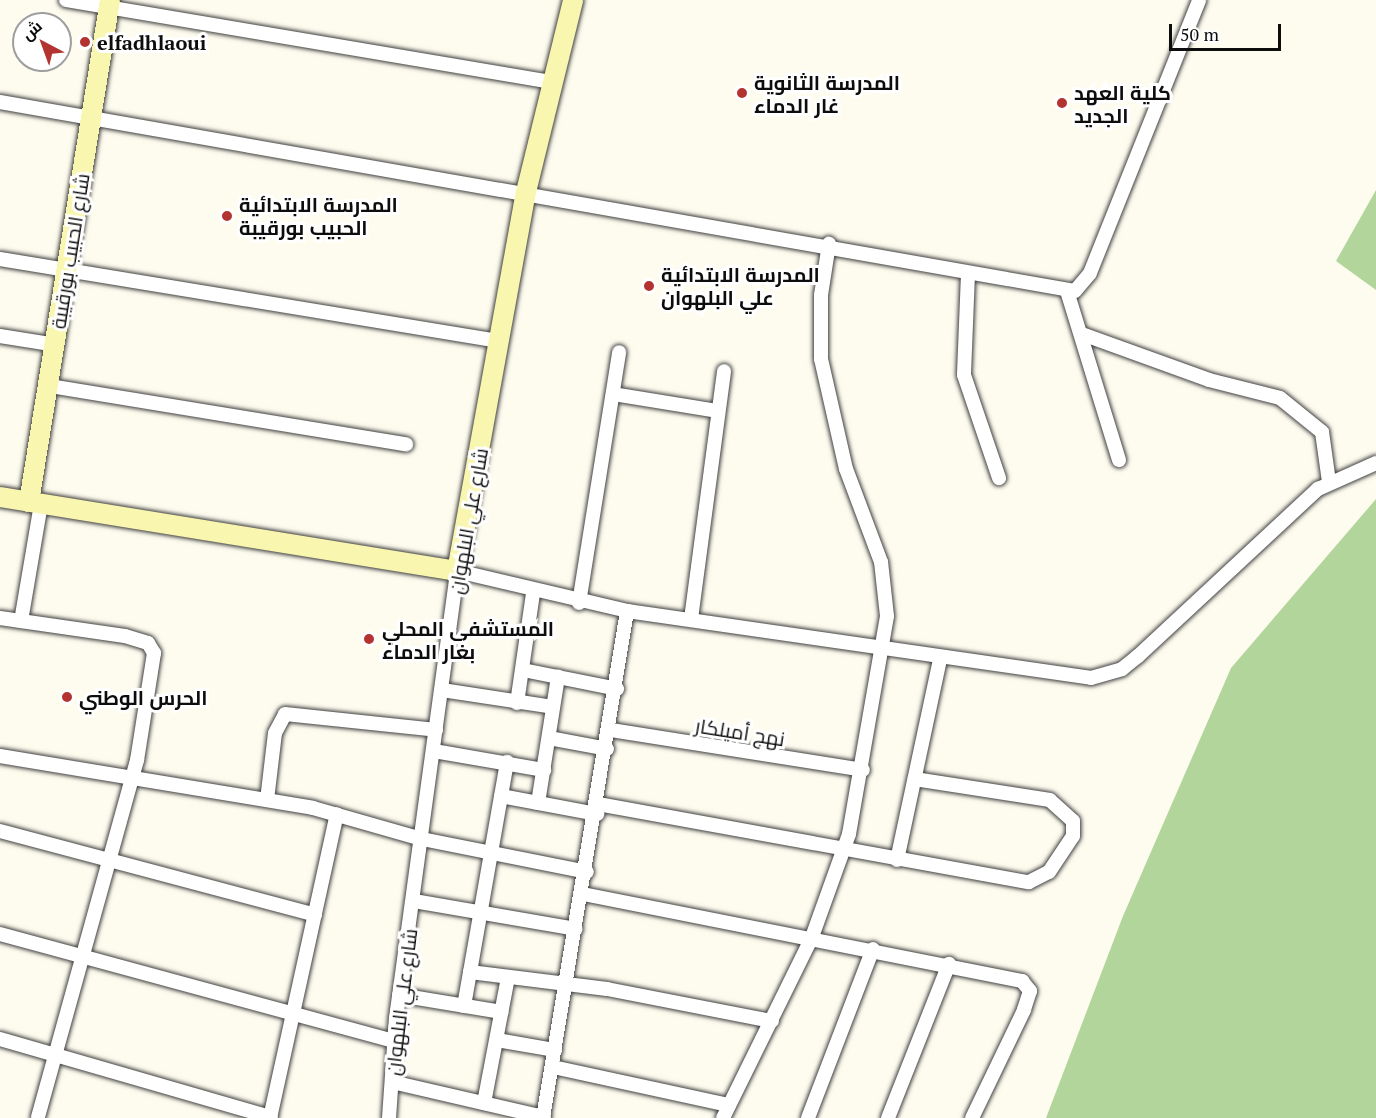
<!DOCTYPE html>
<html>
<head>
<meta charset="utf-8">
<style>
	body { margin:0 }
	#map { position:relative; width:1376px; height:1118px; overflow:hidden; background:#fefcef; font-family:"PT Serif",Cairo,serif }
	div>[style] { position:absolute }
	.forest>* { inset:0; background:#b2d59c }
	.roads { filter:drop-shadow(0 0 2px #404040) drop-shadow(0 0 2px #404040) }
	.street>* { height:14px; margin:-7px; padding:0 7px; transform-origin:7px; border-radius:7px; background:#fff }
	.secondary>* { height:20px; margin:-10px; padding:0 10px; transform-origin:10px; border-radius:10px; background:#f9f6af }
	.dots>* { width:16px; height:16px; translate:-50% -50%; box-sizing:border-box; border:3px solid #fff; border-radius:50% }
	span { translate:-50% -50%; white-space:nowrap; text-align:center; line-height:1.15; -webkit-text-stroke:6px #fff; paint-order:stroke }
	.poi-label { font-size:20px; color:#0d0d0d; font-weight:700 }
	.left { translate:0 -50%; text-align:left }
	.street-label { font-size:20px; color:#0d0d0d }
	.north { position:absolute; left:12px; top:12px; width:60px; height:60px; box-sizing:border-box; background:#fff; border:2px solid #9e9e9e; border-radius:50%; rotate:319deg; font-size:16px; font-weight:700; line-height:24px; text-align:center; color:#0d0d0d }
	.north::after { content:''; display:block; margin:auto; width:21px; height:27px; background:#b33330; clip-path:polygon(50% 0,100% 100%,50% 72%,0 100%) }
	.scale { position:absolute; left:1169px; top:24px; width:112px; height:27px; box-sizing:border-box; border:3px solid #0d0d0d; border-top:0; padding-left:8px; font-size:18px; line-height:21px; white-space:nowrap; color:#0d0d0d; -webkit-text-stroke:4px #fff; paint-order:stroke }
</style>
</head>
<body>
<div id="map">
	<div class="forest">
		<div style="clip-path:polygon(1376px 190px,1376px 290px,1336px 261px)"></div>
		<div style="clip-path:polygon(1376px 499px,1376px 1118px,1046px 1118px,1123px 916px,1231px 668px)"></div>
	</div>
	<div class="roads">
		<div class="street">
			<div style="left:66px;top:0;width:492px;rotate:9.6deg"></div>
			<div style="left:0;top:102px;width:1091px;rotate:9.97deg"></div>
			<div style="left:1075px;top:291px;width:23px;rotate:-50deg"></div>
			<div style="left:1090px;top:273px;width:294px;rotate:-68.2deg"></div>
			<div style="left:0;top:259px;width:506px;rotate:9.33deg"></div>
			<div style="left:968px;top:274px;width:101px;rotate:92.3deg"></div>
			<div style="left:964px;top:375px;width:109px;rotate:71.2deg"></div>
			<div style="left:1067px;top:291px;width:177px;rotate:72.9deg"></div>
			<div style="left:1082px;top:334px;width:135px;rotate:19.9deg"></div>
			<div style="left:1209px;top:380px;width:73px;rotate:14.2deg"></div>
			<div style="left:1280px;top:398px;width:54px;rotate:39deg"></div>
			<div style="left:1322px;top:432px;width:50px;rotate:82deg"></div>
			<div style="left:0;top:336px;width:57px;rotate:9.1deg"></div>
			<div style="left:50px;top:386px;width:361px;rotate:9.3deg"></div>
			<div style="left:613px;top:394px;width:106px;rotate:9.2deg"></div>
			<div style="left:579px;top:603px;width:254px;rotate:-80.9deg"></div>
			<div style="left:0;top:618px;width:126px;rotate:8.2deg"></div>
			<div style="left:125px;top:636px;width:24px;rotate:17deg"></div>
			<div style="left:148px;top:643px;width:12px;rotate:59deg"></div>
			<div style="left:154px;top:653px;width:108px;rotate:99deg"></div>
			<div style="left:137px;top:760px;width:371px;rotate:105.5deg"></div>
			<div style="left:691px;top:619px;width:250px;rotate:-82.4deg"></div>
			<div style="left:21px;top:621px;width:119px;rotate:-80.3deg"></div>
			<div style="left:523px;top:670px;width:96px;rotate:11.4deg"></div>
			<div style="left:442px;top:690px;width:112px;rotate:8.7deg"></div>
			<div style="left:517px;top:703px;width:111px;rotate:-81.7deg"></div>
			<div style="left:611px;top:730px;width:255px;rotate:9deg"></div>
			<div style="left:549px;top:738px;width:59px;rotate:10.7deg"></div>
			<div style="left:434px;top:751px;width:112px;rotate:9.8deg"></div>
			<div style="left:0;top:756px;width:317px;rotate:9.4deg"></div>
			<div style="left:313px;top:808px;width:113px;rotate:15.9deg"></div>
			<div style="left:422px;top:839px;width:168px;rotate:11.3deg"></div>
			<div style="left:501px;top:796px;width:98px;rotate:10.6deg"></div>
			<div style="left:267px;top:800px;width:67px;rotate:-83.2deg"></div>
			<div style="left:275px;top:733px;width:21px;rotate:-62deg"></div>
			<div style="left:285px;top:714px;width:152px;rotate:6deg"></div>
			<div style="left:538px;top:803px;width:128px;rotate:-81deg"></div>
			<div style="left:598px;top:804px;width:438px;rotate:10.3deg"></div>
			<div style="left:1029px;top:882px;width:22px;rotate:-27deg"></div>
			<div style="left:1049px;top:872px;width:43px;rotate:-56.3deg"></div>
			<div style="left:1073px;top:836px;width:15px;rotate:-90deg"></div>
			<div style="left:1073px;top:821px;width:31px;rotate:-138deg"></div>
			<div style="left:1050px;top:800px;width:137px;rotate:-171.2deg"></div>
			<div style="left:0;top:831px;width:326px;rotate:14.9deg"></div>
			<div style="left:897px;top:860px;width:205px;rotate:-77.9deg"></div>
			<div style="left:583px;top:894px;width:448px;rotate:11.2deg"></div>
			<div style="left:1022px;top:981px;width:13px;rotate:51deg"></div>
			<div style="left:1030px;top:991px;width:20px;rotate:108deg"></div>
			<div style="left:1024px;top:1010px;width:120px;rotate:115.7deg"></div>
			<div style="left:414px;top:901px;width:164px;rotate:9.8deg"></div>
			<div style="left:0;top:934px;width:408px;rotate:15.2deg"></div>
			<div style="left:470px;top:972px;width:138px;rotate:7.1deg"></div>
			<div style="left:607px;top:989px;width:168px;rotate:11deg"></div>
			<div style="left:399px;top:995px;width:104px;rotate:9.4deg"></div>
			<div style="left:464px;top:1006px;width:248px;rotate:-80deg"></div>
			<div style="left:0;top:1039px;width:282px;rotate:16.1deg"></div>
			<div style="left:497px;top:1040px;width:59px;rotate:9.8deg"></div>
			<div style="left:553px;top:1067px;width:180px;rotate:12.2deg"></div>
			<div style="left:392px;top:1082px;width:156px;rotate:13deg"></div>
			<div style="left:484px;top:1103px;width:128px;rotate:-79.2deg"></div>
			<div style="left:270px;top:1118px;width:311px;rotate:-77.6deg"></div>
			<div style="left:389px;top:1118px;width:100px;rotate:-86deg"></div>
			<div style="left:396px;top:1018px;width:451px;rotate:-82.2deg"></div>
			<div style="left:457px;top:571px;width:175px;rotate:13.2deg"></div>
			<div style="left:627px;top:611px;width:469px;rotate:8.2deg"></div>
			<div style="left:1091px;top:678px;width:32px;rotate:-16deg"></div>
			<div style="left:1122px;top:669px;width:21px;rotate:-39deg"></div>
			<div style="left:1138px;top:656px;width:246px;rotate:-42.9deg"></div>
			<div style="left:1318px;top:489px;width:64px;rotate:-24.1deg"></div>
			<div style="left:543px;top:1118px;width:514px;rotate:-80.59deg"></div>
			<div style="left:723px;top:1118px;width:202px;rotate:-63.8deg"></div>
			<div style="left:812px;top:937px;width:109px;rotate:-70.2deg"></div>
			<div style="left:849px;top:834px;width:221px;rotate:-80.1deg"></div>
			<div style="left:887px;top:616px;width:54px;rotate:-96.3deg"></div>
			<div style="left:881px;top:562px;width:99px;rotate:-110.6deg"></div>
			<div style="left:846px;top:469px;width:113px;rotate:-102.8deg"></div>
			<div style="left:821px;top:359px;width:64px;rotate:-90deg"></div>
			<div style="left:821px;top:295px;width:52px;rotate:-81.1deg"></div>
			<div style="left:808px;top:1118px;width:181px;rotate:-69deg"></div>
			<div style="left:888px;top:1118px;width:166px;rotate:-68.4deg"></div>
		</div>
		<div class="secondary">
			<div style="left:0;top:497px;width:463px;rotate:9.2deg"></div>
			<div style="left:457px;top:571px;width:385px;rotate:-79.7deg"></div>
			<div style="left:526px;top:192px;width:198px;rotate:-76.2deg"></div>
			<div style="left:29px;top:502px;width:508px;rotate:-80.83deg"></div>
		</div>
	</div>
	<div class="dots">
		<div style="left:85px;top:42px;background:#b33330"></div>
		<div style="left:742px;top:93px;background:#b33330"></div>
		<div style="left:1062px;top:103px;background:#b33330"></div>
		<div style="left:227px;top:216px;background:#b33330"></div>
		<div style="left:649px;top:286px;background:#b33330"></div>
		<div style="left:369px;top:639px;background:#b33330"></div>
		<div style="left:67px;top:697px;background:#b33330"></div>
	</div>
	<div class="poi-label">
		<span class="left" style="left:97px;top:42px">elfadhlaoui</span>
		<span class="left" style="left:754px;top:94px">المدرسة الثانوية<br>غار الدماء</span>
		<span class="left" style="left:1074px;top:104px">كلية العهد<br>الجديد</span>
		<span class="left" style="left:239px;top:216px">المدرسة الابتدائية<br>الحبيب بورقيبة</span>
		<span class="left" style="left:661px;top:286px">المدرسة الابتدائية<br>علي البلهوان</span>
		<span class="left" style="left:382px;top:640px">المستشفى المحلي<br>بغار الدماء</span>
		<span class="left" style="left:79px;top:697px">الحرس الوطني</span>
	</div>
	<div class="street-label">
		<span style="left:70px;top:251px;rotate:-81deg">شارع الحبيب بورقيبة</span>
		<span style="left:468px;top:521px;rotate:-80deg">شارع علي البلهوان</span>
		<span style="left:740px;top:732px;rotate:9deg">نهج أميلكار</span>
		<span style="left:401px;top:1002px;rotate:-83deg">شارع علي البلهوان</span>
	</div>
	<div class="north">ش</div>
	<div class="scale">50 m</div>
</div>
</body>
</html>
